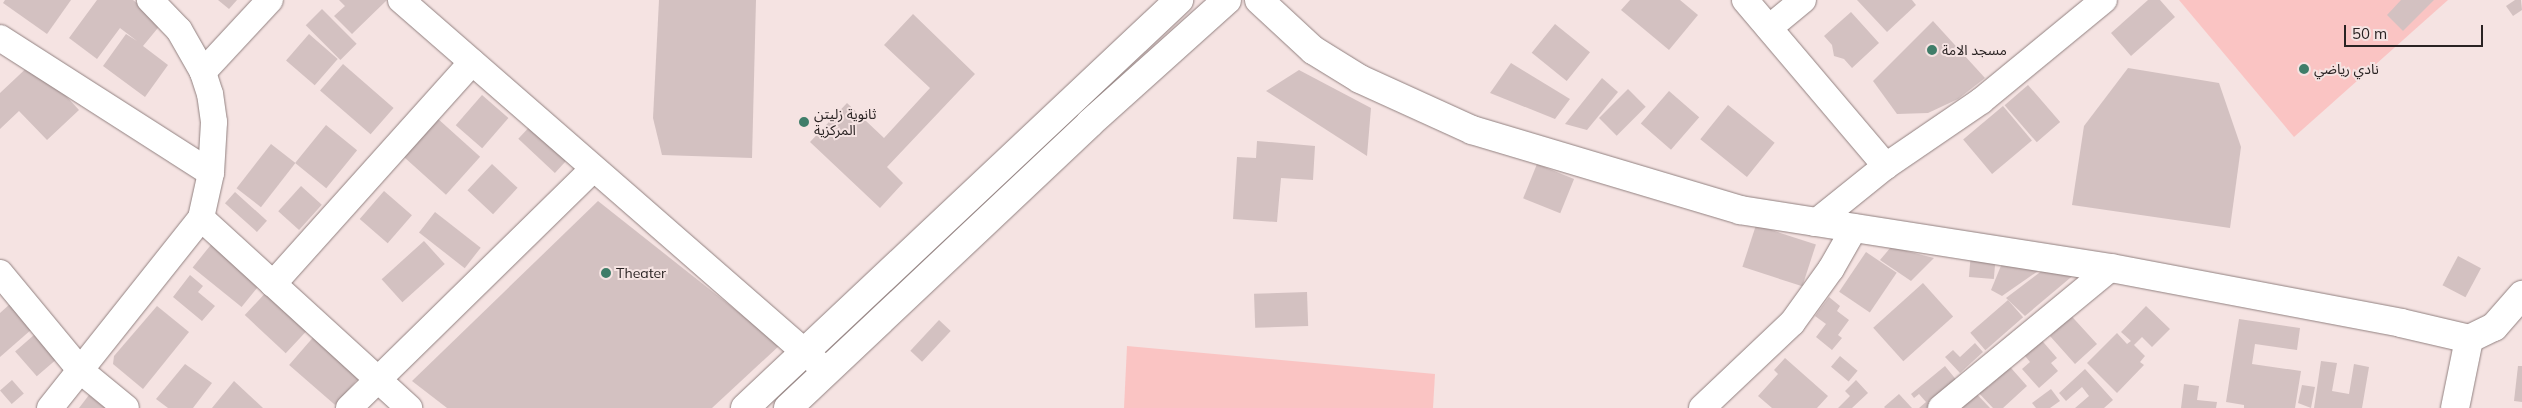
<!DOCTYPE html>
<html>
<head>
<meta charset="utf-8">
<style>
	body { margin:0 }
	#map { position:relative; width:2522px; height:408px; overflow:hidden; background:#f5e3e2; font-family:Mulish,"Noto Sans Arabic",sans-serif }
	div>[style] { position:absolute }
	.green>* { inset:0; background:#fac4c3 }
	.building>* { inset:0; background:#d3c1c1; transform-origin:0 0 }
	.roads { filter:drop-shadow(0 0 1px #918180) drop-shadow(0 0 1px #918180) }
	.minor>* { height:26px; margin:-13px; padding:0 13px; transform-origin:13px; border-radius:13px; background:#fff }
	.major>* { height:28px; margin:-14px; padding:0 14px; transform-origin:14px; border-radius:14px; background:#fff }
	.dots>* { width:14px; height:14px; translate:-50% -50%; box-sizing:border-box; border:2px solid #f5e3e2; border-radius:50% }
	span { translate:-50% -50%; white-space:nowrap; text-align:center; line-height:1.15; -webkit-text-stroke:4px #f5e3e2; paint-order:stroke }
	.poi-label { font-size:14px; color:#2a2323 }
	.left { translate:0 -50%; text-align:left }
	.scale { position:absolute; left:2344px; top:25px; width:139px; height:22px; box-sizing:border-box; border:2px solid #2a2323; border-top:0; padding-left:6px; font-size:15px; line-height:18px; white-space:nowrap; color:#2a2323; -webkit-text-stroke:4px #f5e3e2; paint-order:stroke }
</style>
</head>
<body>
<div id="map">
	<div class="green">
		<div style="clip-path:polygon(2179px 0,2448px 0,2294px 137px)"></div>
		<div style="clip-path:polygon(1127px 346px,1435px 374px,1433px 408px,1124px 408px)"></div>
	</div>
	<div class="building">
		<div style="clip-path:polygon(5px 0,71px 0,47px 34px,3px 3px)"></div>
		<div style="clip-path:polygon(97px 0,133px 0,162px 23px,143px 46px,168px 65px,145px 97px,103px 66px,126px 34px,137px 41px,120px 28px,97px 59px,69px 38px)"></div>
		<div style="clip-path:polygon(218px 0,237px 0,229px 9px)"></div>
		<div style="clip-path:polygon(339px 0,387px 0,352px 34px,334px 16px,345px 6px)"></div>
		<div style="clip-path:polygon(659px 0,756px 0,752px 158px,662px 155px,653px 118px)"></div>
		<div style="clip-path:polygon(1630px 0,1680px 0,1698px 15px,1669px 50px,1621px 10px)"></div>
		<div style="clip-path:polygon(1857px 0,1912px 0,1916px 5px,1887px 32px)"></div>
		<div style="clip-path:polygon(2148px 0,2160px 0,2175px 17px,2131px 56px,2111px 33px)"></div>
		<div style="clip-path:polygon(2401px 0,2434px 0,2403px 31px,2387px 15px)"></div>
		<div style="clip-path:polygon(2515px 0,2521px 0,2522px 10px,2513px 16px,2506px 6px)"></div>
		<div style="left:322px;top:9px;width:49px;height:23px;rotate:45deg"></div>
		<div style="clip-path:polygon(1851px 12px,1879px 43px,1852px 68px,1844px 59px,1834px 56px,1832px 45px,1824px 36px)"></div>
		<div style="clip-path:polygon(913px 14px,975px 74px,887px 167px,903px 183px,880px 208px,810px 142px,847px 103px,884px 138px,930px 88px,884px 45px)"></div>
		<div style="clip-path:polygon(1933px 21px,1985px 78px,1958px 99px,1928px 113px,1897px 114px,1873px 81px)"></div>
		<div style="left:1555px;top:24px;width:45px;height:37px;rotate:39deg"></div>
		<div style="left:309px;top:34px;width:38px;height:35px;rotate:41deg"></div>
		<div style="clip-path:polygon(34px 61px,79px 110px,47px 140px,19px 111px,0 129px,0 93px)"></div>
		<div style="clip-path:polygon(1511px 63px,1570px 99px,1555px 119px,1490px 93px)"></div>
		<div style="left:343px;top:64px;width:67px;height:35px;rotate:41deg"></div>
		<div style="clip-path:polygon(2128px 68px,2219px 83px,2241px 147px,2230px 228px,2072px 205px,2084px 126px)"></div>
		<div style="clip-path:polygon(1299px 70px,1371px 108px,1367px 156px,1266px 91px)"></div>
		<div style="clip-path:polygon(1602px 78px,1618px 92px,1587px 130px,1565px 124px)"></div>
		<div style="left:2028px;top:85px;width:49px;height:31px;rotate:49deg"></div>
		<div style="left:1628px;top:89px;width:25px;height:41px;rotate:45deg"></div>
		<div style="left:1669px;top:91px;width:40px;height:43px;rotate:41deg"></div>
		<div style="left:482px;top:95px;width:35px;height:40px;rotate:41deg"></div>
		<div style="left:1728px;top:105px;width:60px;height:44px;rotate:39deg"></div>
		<div style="left:2003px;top:106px;width:45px;height:52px;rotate:50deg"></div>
		<div style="left:437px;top:118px;width:58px;height:51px;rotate:42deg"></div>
		<div style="left:534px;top:122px;width:50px;height:23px;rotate:43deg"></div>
		<div style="left:326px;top:125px;width:40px;height:49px;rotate:39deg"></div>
		<div style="clip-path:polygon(1257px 141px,1315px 146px,1313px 180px,1281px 178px,1277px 222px,1233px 219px,1237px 157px,1256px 158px)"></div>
		<div style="left:271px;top:144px;width:31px;height:56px;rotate:38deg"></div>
		<div style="left:492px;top:164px;width:35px;height:36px;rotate:43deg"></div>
		<div style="left:1537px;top:164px;width:40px;height:37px;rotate:22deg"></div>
		<div style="left:301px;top:186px;width:28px;height:34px;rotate:42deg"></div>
		<div style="left:384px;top:191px;width:37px;height:37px;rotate:41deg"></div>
		<div style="left:235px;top:192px;width:43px;height:15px;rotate:42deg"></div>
		<div style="clip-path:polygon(598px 201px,780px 345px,712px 408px,447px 408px,412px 381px)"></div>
		<div style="left:435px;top:212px;width:58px;height:26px;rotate:38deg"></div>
		<div style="left:1756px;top:225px;width:63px;height:44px;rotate:18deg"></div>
		<div style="left:214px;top:241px;width:63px;height:34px;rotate:39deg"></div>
		<div style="left:424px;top:241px;width:31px;height:57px;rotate:48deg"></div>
		<div style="clip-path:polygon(1891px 247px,1934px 258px,1911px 281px,1880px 260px)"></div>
		<div style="left:1866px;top:252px;width:37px;height:48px;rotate:34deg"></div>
		<div style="left:1971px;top:253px;width:25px;height:24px;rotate:5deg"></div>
		<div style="clip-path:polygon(2005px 256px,2041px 269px,2002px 296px,1991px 290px)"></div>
		<div style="left:2458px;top:256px;width:26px;height:33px;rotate:28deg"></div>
		<div style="clip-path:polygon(2047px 267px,2076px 273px,2025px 316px,2006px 298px)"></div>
		<div style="clip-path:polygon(190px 275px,203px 286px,198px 292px,215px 306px,202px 321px,173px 297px)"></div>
		<div style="left:1923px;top:283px;width:45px;height:67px;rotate:48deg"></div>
		<div style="left:270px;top:288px;width:56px;height:37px;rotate:43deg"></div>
		<div style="left:1307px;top:292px;width:34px;height:53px;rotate:88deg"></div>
		<div style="clip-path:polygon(1829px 297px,1840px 306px,1837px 311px,1849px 320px,1838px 335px,1842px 338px,1832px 350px,1816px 337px,1826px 324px,1815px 316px)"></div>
		<div style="left:2008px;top:300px;width:23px;height:50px;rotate:49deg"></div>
		<div style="clip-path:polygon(10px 304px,32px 329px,0 357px,0 313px)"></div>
		<div style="clip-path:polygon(157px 306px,189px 332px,143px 389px,113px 364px,114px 356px)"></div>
		<div style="clip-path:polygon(2146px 306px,2170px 329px,2152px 347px,2142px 337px,2134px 345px,2145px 356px,2140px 362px,2144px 365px,2117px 393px,2087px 363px,2117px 333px,2127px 344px,2131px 341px,2121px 332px)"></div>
		<div style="clip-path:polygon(2065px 309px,2097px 344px,2075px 364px,2050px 336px,2064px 323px)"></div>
		<div style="clip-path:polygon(2239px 319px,2300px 328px,2297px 350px,2255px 344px,2252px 364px,2301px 371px,2295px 408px,2244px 408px,2244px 405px,2226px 402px)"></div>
		<div style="left:939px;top:320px;width:16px;height:42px;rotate:43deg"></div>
		<div style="left:316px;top:334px;width:61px;height:41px;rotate:41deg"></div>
		<div style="left:34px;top:335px;width:33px;height:25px;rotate:49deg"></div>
		<div style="clip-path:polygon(2038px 336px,2057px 358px,2051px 363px,2058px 371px,2039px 388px,2022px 369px,2030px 362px,2021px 351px)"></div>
		<div style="clip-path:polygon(1975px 343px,1983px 352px,1960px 373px,1945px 357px,1953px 350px,1960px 357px)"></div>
		<div style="left:1840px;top:356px;width:23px;height:14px;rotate:40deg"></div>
		<div style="clip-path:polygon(1785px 358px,1828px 396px,1817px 408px,1772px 408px,1758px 396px,1778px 374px,1774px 370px)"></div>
		<div style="clip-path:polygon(2004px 360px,2027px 386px,2003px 408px,1993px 408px,1976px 390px,1984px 383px,1988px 387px,1998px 378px)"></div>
		<div style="clip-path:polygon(2321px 361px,2337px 363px,2332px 391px,2349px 394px,2354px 364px,2369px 367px,2362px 408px,2314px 408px)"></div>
		<div style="clip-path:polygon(185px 364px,212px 383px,193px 408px,168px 408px,156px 399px)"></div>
		<div style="clip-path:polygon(1945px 366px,1962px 387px,1937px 408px,1919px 408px,1926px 402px,1919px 394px,1914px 398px,1911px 394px)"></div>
		<div style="clip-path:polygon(2518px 366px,2522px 366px,2522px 402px,2514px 401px)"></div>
		<div style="clip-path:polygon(2085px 369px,2113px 400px,2104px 408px,2075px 408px,2089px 396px,2082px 387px,2066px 401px,2059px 393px)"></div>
		<div style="left:12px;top:380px;width:18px;height:16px;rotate:49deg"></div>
		<div style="clip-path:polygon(1856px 380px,1868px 393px,1852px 408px,1838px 408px,1850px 396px,1845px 391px)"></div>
		<div style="clip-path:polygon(234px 381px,263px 408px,212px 408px)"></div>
		<div style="clip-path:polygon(2184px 384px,2199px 386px,2197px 400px,2217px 402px,2216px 408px,2181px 408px)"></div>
		<div style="clip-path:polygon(2302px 385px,2315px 387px,2311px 408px,2298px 403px)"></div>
		<div style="clip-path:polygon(1972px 389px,1990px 408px,1958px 408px)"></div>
		<div style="clip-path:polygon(2051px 389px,2060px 401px,2050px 408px,2036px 408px,2032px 403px)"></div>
		<div style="clip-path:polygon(1899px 394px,1912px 408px,1885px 408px,1884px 407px)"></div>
		<div style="clip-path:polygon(89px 395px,105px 408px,79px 408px)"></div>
	</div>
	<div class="roads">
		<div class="minor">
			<div style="left:401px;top:0;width:559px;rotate:41.08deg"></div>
			<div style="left:1745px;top:0;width:218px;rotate:49.7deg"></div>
			<div style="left:1769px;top:28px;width:44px;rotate:-39.5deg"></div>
			<div style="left:0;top:38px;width:250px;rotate:32.6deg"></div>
			<div style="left:203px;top:72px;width:98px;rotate:-47.1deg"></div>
			<div style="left:201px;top:218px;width:282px;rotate:42.4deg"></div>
			<div style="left:1815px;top:223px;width:91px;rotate:-38.8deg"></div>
			<div style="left:1886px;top:166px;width:115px;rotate:-34.4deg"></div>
			<div style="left:1981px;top:101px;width:159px;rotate:-39.4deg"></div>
			<div style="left:0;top:273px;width:127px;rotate:50.4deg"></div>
			<div style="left:81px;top:371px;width:58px;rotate:39.4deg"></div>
			<div style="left:273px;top:284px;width:298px;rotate:-48.1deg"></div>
			<div style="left:50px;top:408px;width:243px;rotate:-51.5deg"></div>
			<div style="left:201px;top:218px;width:46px;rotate:-77.5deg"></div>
			<div style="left:211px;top:173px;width:51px;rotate:-86.6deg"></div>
			<div style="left:214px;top:122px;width:28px;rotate:-98deg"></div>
			<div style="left:210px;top:94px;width:23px;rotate:-108deg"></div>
			<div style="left:203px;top:72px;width:48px;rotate:-119.7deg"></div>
			<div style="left:179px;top:30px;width:42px;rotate:-134deg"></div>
			<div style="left:349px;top:408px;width:342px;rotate:-44.4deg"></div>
			<div style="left:1702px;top:408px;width:124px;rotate:-43.4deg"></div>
			<div style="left:1792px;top:323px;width:67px;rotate:-54.2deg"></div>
			<div style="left:1831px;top:269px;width:48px;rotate:-60.3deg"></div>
			<div style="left:1941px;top:408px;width:220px;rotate:-39.5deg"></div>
		</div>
		<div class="major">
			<div style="left:1259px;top:0;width:74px;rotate:42.8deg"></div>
			<div style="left:1313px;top:50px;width:55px;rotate:31.7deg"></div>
			<div style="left:1360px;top:79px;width:123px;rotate:24.5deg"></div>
			<div style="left:1472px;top:130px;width:280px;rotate:16.6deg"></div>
			<div style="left:1740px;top:210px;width:376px;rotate:8.9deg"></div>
			<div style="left:2111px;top:268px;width:295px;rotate:10.7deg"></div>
			<div style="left:2401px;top:323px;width:70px;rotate:13.2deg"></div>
			<div style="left:2469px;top:339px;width:28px;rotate:-26deg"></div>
			<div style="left:2494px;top:327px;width:43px;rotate:-48.8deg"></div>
			<div style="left:745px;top:408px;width:596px;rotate:-43.23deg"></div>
			<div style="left:788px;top:408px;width:415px;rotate:-43.3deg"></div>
			<div style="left:1090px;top:123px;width:184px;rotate:-41.9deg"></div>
			<div style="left:2455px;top:408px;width:70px;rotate:-78.5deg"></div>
		</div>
	</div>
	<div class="dots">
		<div style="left:1932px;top:50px;background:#3f7d69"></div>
		<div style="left:2304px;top:69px;background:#3f7d69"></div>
		<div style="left:804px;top:122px;background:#3f7d69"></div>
		<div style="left:606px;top:273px;background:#3f7d69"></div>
	</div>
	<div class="poi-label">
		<span class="left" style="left:1942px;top:50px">مسجد الامة</span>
		<span class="left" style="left:2314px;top:69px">نادي رياضي</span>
		<span class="left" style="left:814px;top:122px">ثانوية زليتن<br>المركزية</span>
		<span class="left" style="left:616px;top:273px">Theater</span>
	</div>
	<div class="scale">50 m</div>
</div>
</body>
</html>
